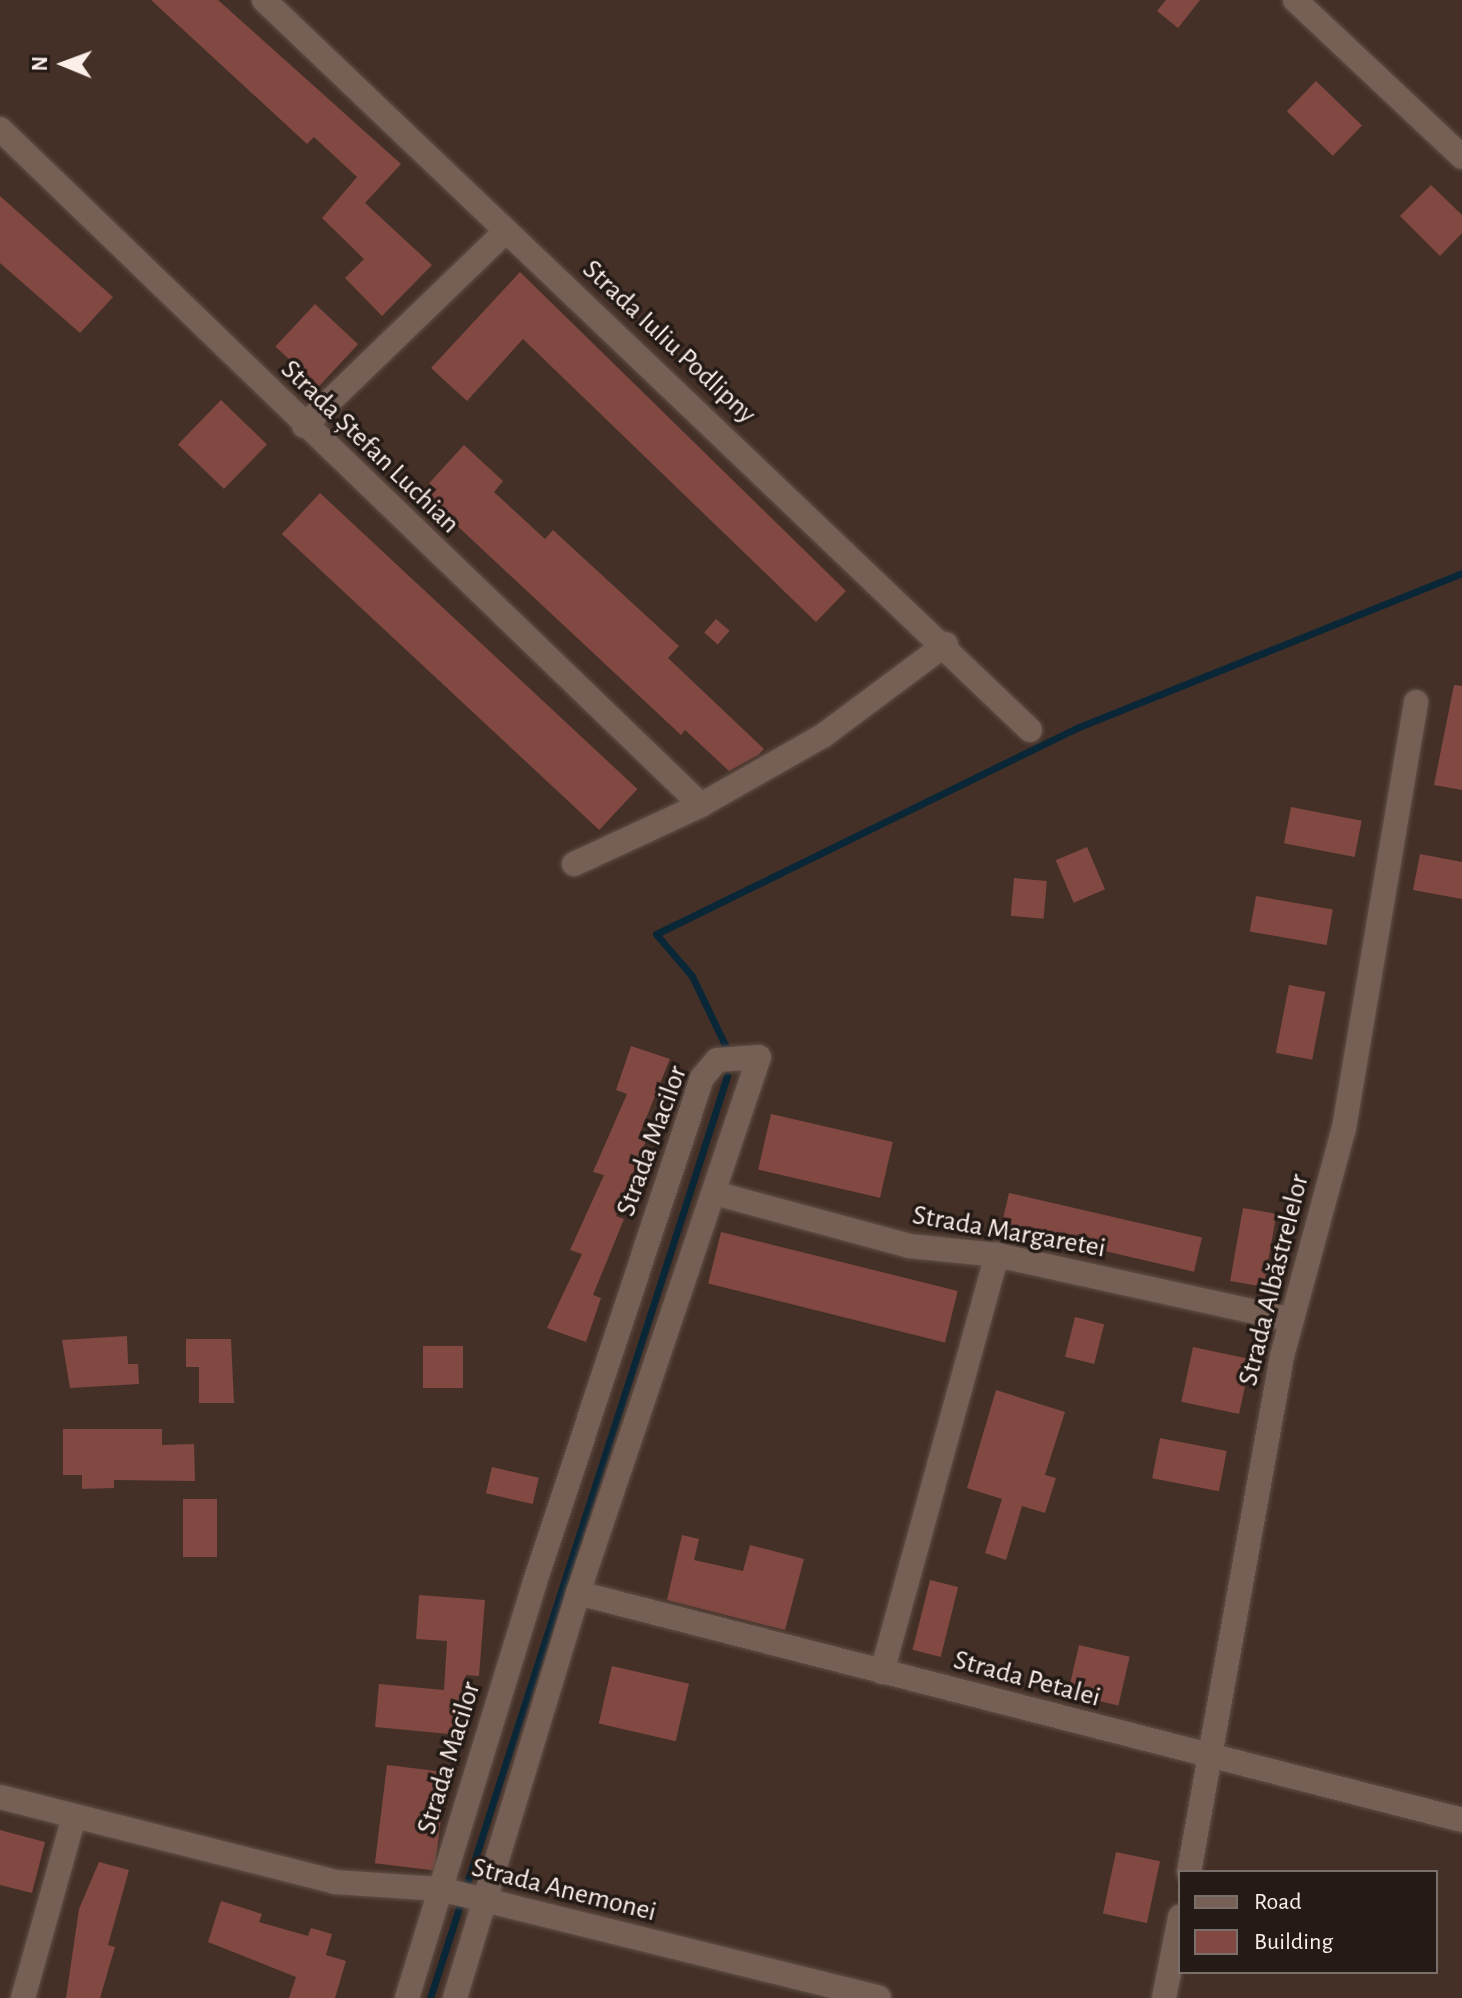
<!DOCTYPE html>
<html>
<head>
<meta charset="utf-8">
<style>
	body { margin:0 }
	#map { position:relative; width:1462px; height:1998px; overflow:hidden; background:#443027; font-family:"Alegreya Sans",sans-serif }
	div>[style] { position:absolute }
	.stream>* { height:7px; margin:-3.5px; padding:0 3.5px; transform-origin:3.5px; border-radius:3.5px; background:#0a2738 }
	.building>* { inset:0; background:#814942; transform-origin:0 0 }
	.roads { filter:drop-shadow(0 0 2px #615047) drop-shadow(0 0 2px #615047) }
	.minor>* { height:24px; margin:-12px; padding:0 12px; transform-origin:12px; border-radius:12px; background:#765f54 }
	span { translate:-50% -50%; white-space:nowrap; text-align:center; line-height:1.15; -webkit-text-stroke:7px #241b16; paint-order:stroke }
	.street-label { font-size:28px; color:#fceee8 }
	.legend { position:absolute; left:1178px; top:1870px; width:260px; height:104px; box-sizing:border-box; background:#241b16; border:2px solid #7a6f6a; margin:0; padding:10px 14px; list-style:none; font-size:24px; color:#fceee8 }
	.legend li { display:flex; align-items:center; gap:16px; height:40px }
	.legend b { width:40px; border:2px solid #7a6f6a }
	.north { position:absolute; left:24px; top:24px; width:80px; height:80px; -webkit-text-stroke:6px #241b16; paint-order:stroke; rotate:271deg; font-size:22px; font-weight:700; line-height:32px; text-align:center; color:#fceee8 }
	.north::after { content:''; display:block; margin:auto; width:28px; height:36px; background:#fceee8; clip-path:polygon(50% 0,100% 100%,50% 72%,0 100%) }
</style>
</head>
<body>
<div id="map">
	<div class="stream">
		<div style="left:726px;top:1047px;width:79px;rotate:-115.6deg"></div>
		<div style="left:692px;top:976px;width:55px;rotate:-130.6deg"></div>
		<div style="left:656px;top:934px;width:471px;rotate:-26.1deg"></div>
		<div style="left:1079px;top:727px;width:413px;rotate:-21.9deg"></div>
		<div style="left:430px;top:1998px;width:969px;rotate:-72.14deg"></div>
	</div>
	<div class="building">
		<div style="clip-path:polygon(151px 0,218px 0,401px 164px,365px 203px,432px 265px,382px 316px,345px 278px,364px 259px,322px 218px,357px 177px,314px 137px,307px 144px)"></div>
		<div style="clip-path:polygon(1166px 0,1200px 0,1178px 28px,1157px 11px)"></div>
		<div style="left:1316px;top:81px;width:64px;height:42px;rotate:44deg"></div>
		<div style="clip-path:polygon(1431px 185px,1462px 215px,1462px 233px,1440px 256px,1400px 216px)"></div>
		<div style="clip-path:polygon(0 196px,113px 297px,80px 333px,0 263px)"></div>
		<div style="clip-path:polygon(520px 272px,846px 591px,816px 622px,523px 339px,467px 401px,431px 368px)"></div>
		<div style="left:315px;top:304px;width:59px;height:58px;rotate:43deg"></div>
		<div style="left:221px;top:400px;width:64px;height:62px;rotate:44deg"></div>
		<div style="clip-path:polygon(464px 445px,503px 481px,494px 492px,545px 539px,553px 530px,679px 646px,668px 658px,764px 749px,758px 755px,729px 771px,685px 730px,681px 735px,421px 492px)"></div>
		<div style="left:320px;top:493px;width:434px;height:56px;rotate:43deg"></div>
		<div style="left:716px;top:619px;width:18px;height:18px;rotate:41deg"></div>
		<div style="clip-path:polygon(1454px 685px,1462px 686px,1462px 790px,1434px 785px)"></div>
		<div style="left:1291px;top:807px;width:72px;height:37px;rotate:11deg"></div>
		<div style="left:1087px;top:847px;width:46px;height:34px;rotate:67deg"></div>
		<div style="clip-path:polygon(1420px 854px,1462px 862px,1462px 899px,1413px 890px)"></div>
		<div style="left:1014px;top:878px;width:33px;height:38px;rotate:5deg"></div>
		<div style="left:1256px;top:896px;width:78px;height:36px;rotate:10deg"></div>
		<div style="left:1289px;top:985px;width:37px;height:69px;rotate:11deg"></div>
		<div style="clip-path:polygon(631px 1046px,670px 1059px,638px 1138px,646px 1141px,616px 1216px,624px 1219px,593px 1295px,601px 1298px,586px 1342px,547px 1328px,582px 1254px,570px 1250px,604px 1175px,593px 1172px,627px 1094px,616px 1090px)"></div>
		<div style="left:771px;top:1114px;width:125px;height:57px;rotate:13deg"></div>
		<div style="left:1009px;top:1193px;width:198px;height:35px;rotate:13deg"></div>
		<div style="left:1243px;top:1208px;width:34px;height:74px;rotate:10deg"></div>
		<div style="left:721px;top:1232px;width:244px;height:53px;rotate:14deg"></div>
		<div style="left:1075px;top:1317px;width:30px;height:41px;rotate:14deg"></div>
		<div style="clip-path:polygon(127px 1336px,128px 1364px,138px 1364px,139px 1384px,70px 1388px,62px 1340px)"></div>
		<div style="clip-path:polygon(186px 1339px,231px 1339px,234px 1403px,199px 1403px,199px 1367px,186px 1367px)"></div>
		<div style="left:423px;top:1346px;width:40px;height:42px"></div>
		<div style="left:1193px;top:1347px;width:59px;height:56px;rotate:12deg"></div>
		<div style="clip-path:polygon(996px 1390px,1065px 1412px,1045px 1475px,1056px 1478px,1045px 1513px,1022px 1506px,1006px 1560px,985px 1553px,1002px 1499px,967px 1488px)"></div>
		<div style="clip-path:polygon(63px 1429px,162px 1429px,162px 1445px,194px 1444px,195px 1481px,114px 1480px,114px 1488px,82px 1489px,82px 1475px,63px 1475px)"></div>
		<div style="left:1160px;top:1438px;width:68px;height:41px;rotate:11deg"></div>
		<div style="left:492px;top:1467px;width:48px;height:27px;rotate:13deg"></div>
		<div style="left:183px;top:1499px;width:34px;height:58px"></div>
		<div style="clip-path:polygon(682px 1535px,699px 1539px,694px 1560px,743px 1571px,750px 1545px,804px 1559px,785px 1630px,667px 1600px)"></div>
		<div style="left:930px;top:1580px;width:29px;height:72px;rotate:14deg"></div>
		<div style="clip-path:polygon(419px 1595px,485px 1600px,479px 1676px,466px 1675px,460px 1735px,375px 1727px,379px 1684px,444px 1690px,447px 1641px,416px 1639px)"></div>
		<div style="left:1079px;top:1645px;width:52px;height:50px;rotate:13deg"></div>
		<div style="left:612px;top:1666px;width:79px;height:59px;rotate:13deg"></div>
		<div style="left:387px;top:1765px;width:60px;height:99px;rotate:7deg"></div>
		<div style="clip-path:polygon(0 1830px,45px 1842px,32px 1893px,0 1885px)"></div>
		<div style="left:1116px;top:1852px;width:45px;height:63px;rotate:12deg"></div>
		<div style="clip-path:polygon(99px 1862px,129px 1870px,108px 1945px,115px 1947px,100px 1998px,66px 1998px,79px 1909px)"></div>
		<div style="clip-path:polygon(221px 1901px,262px 1914px,259px 1922px,308px 1936px,311px 1928px,332px 1934px,326px 1955px,346px 1961px,335px 1998px,289px 1998px,296px 1977px,208px 1942px)"></div>
	</div>
	<div class="roads">
		<div class="minor">
			<div style="left:264px;top:0;width:1058px;rotate:43.62deg"></div>
			<div style="left:1295px;top:0;width:229px;rotate:43.2deg"></div>
			<div style="left:0;top:129px;width:974px;rotate:43.96deg"></div>
			<div style="left:304px;top:426px;width:281px;rotate:-44deg"></div>
			<div style="left:574px;top:864px;width:140px;rotate:-24.9deg"></div>
			<div style="left:701px;top:805px;width:142px;rotate:-29.6deg"></div>
			<div style="left:824px;top:735px;width:152px;rotate:-36.7deg"></div>
			<div style="left:718px;top:1194px;width:198px;rotate:15.2deg"></div>
			<div style="left:909px;top:1246px;width:88px;rotate:5.8deg"></div>
			<div style="left:997px;top:1255px;width:302px;rotate:12.4deg"></div>
			<div style="left:578px;top:1593px;width:913px;rotate:14.4deg"></div>
			<div style="left:882px;top:1672px;width:433px;rotate:-74.6deg"></div>
			<div style="left:0;top:1797px;width:346px;rotate:14.2deg"></div>
			<div style="left:335px;top:1882px;width:105px;rotate:3.8deg"></div>
			<div style="left:440px;top:1889px;width:452px;rotate:13.9deg"></div>
			<div style="left:1189px;top:1872px;width:524px;rotate:-79.78deg"></div>
			<div style="left:1282px;top:1356px;width:236px;rotate:-74.8deg"></div>
			<div style="left:1344px;top:1128px;width:432px;rotate:-80.4deg"></div>
			<div style="left:23px;top:1998px;width:188px;rotate:-74.3deg"></div>
			<div style="left:407px;top:1998px;width:432px;rotate:-72.9deg"></div>
			<div style="left:534px;top:1585px;width:534px;rotate:-71.67deg"></div>
			<div style="left:702px;top:1078px;width:23px;rotate:-50deg"></div>
			<div style="left:717px;top:1060px;width:42px;rotate:-4.1deg"></div>
			<div style="left:759px;top:1057px;width:566px;rotate:108.66deg"></div>
			<div style="left:578px;top:1593px;width:423px;rotate:106.9deg"></div>
			<div style="left:1164px;top:1998px;width:83px;rotate:-78.8deg"></div>
		</div>
	</div>
	<div class="street-label">
		<span style="left:669px;top:342px;rotate:43deg">Strada Iuliu Podlipny</span>
		<span style="left:370px;top:447px;rotate:44deg">Strada Ștefan Luchian</span>
		<span style="left:652px;top:1141px;rotate:-70deg">Strada Macilor</span>
		<span style="left:1009px;top:1232px;rotate:10deg">Strada Margaretei</span>
		<span style="left:1274px;top:1280px;rotate:-76deg">Strada Albăstrelelor</span>
		<span style="left:1027px;top:1679px;rotate:15deg">Strada Petalei</span>
		<span style="left:449px;top:1758px;rotate:-73deg">Strada Macilor</span>
		<span style="left:564px;top:1890px;rotate:14deg">Strada Anemonei</span>
	</div>
	<ul class="legend">
	<li><b style="height:10px;background:#765f54"></b>Road</li>
	<li><b style="height:22px;background:#814942"></b>Building</li>
	</ul>
	<div class="north">N</div>
</div>
</body>
</html>
